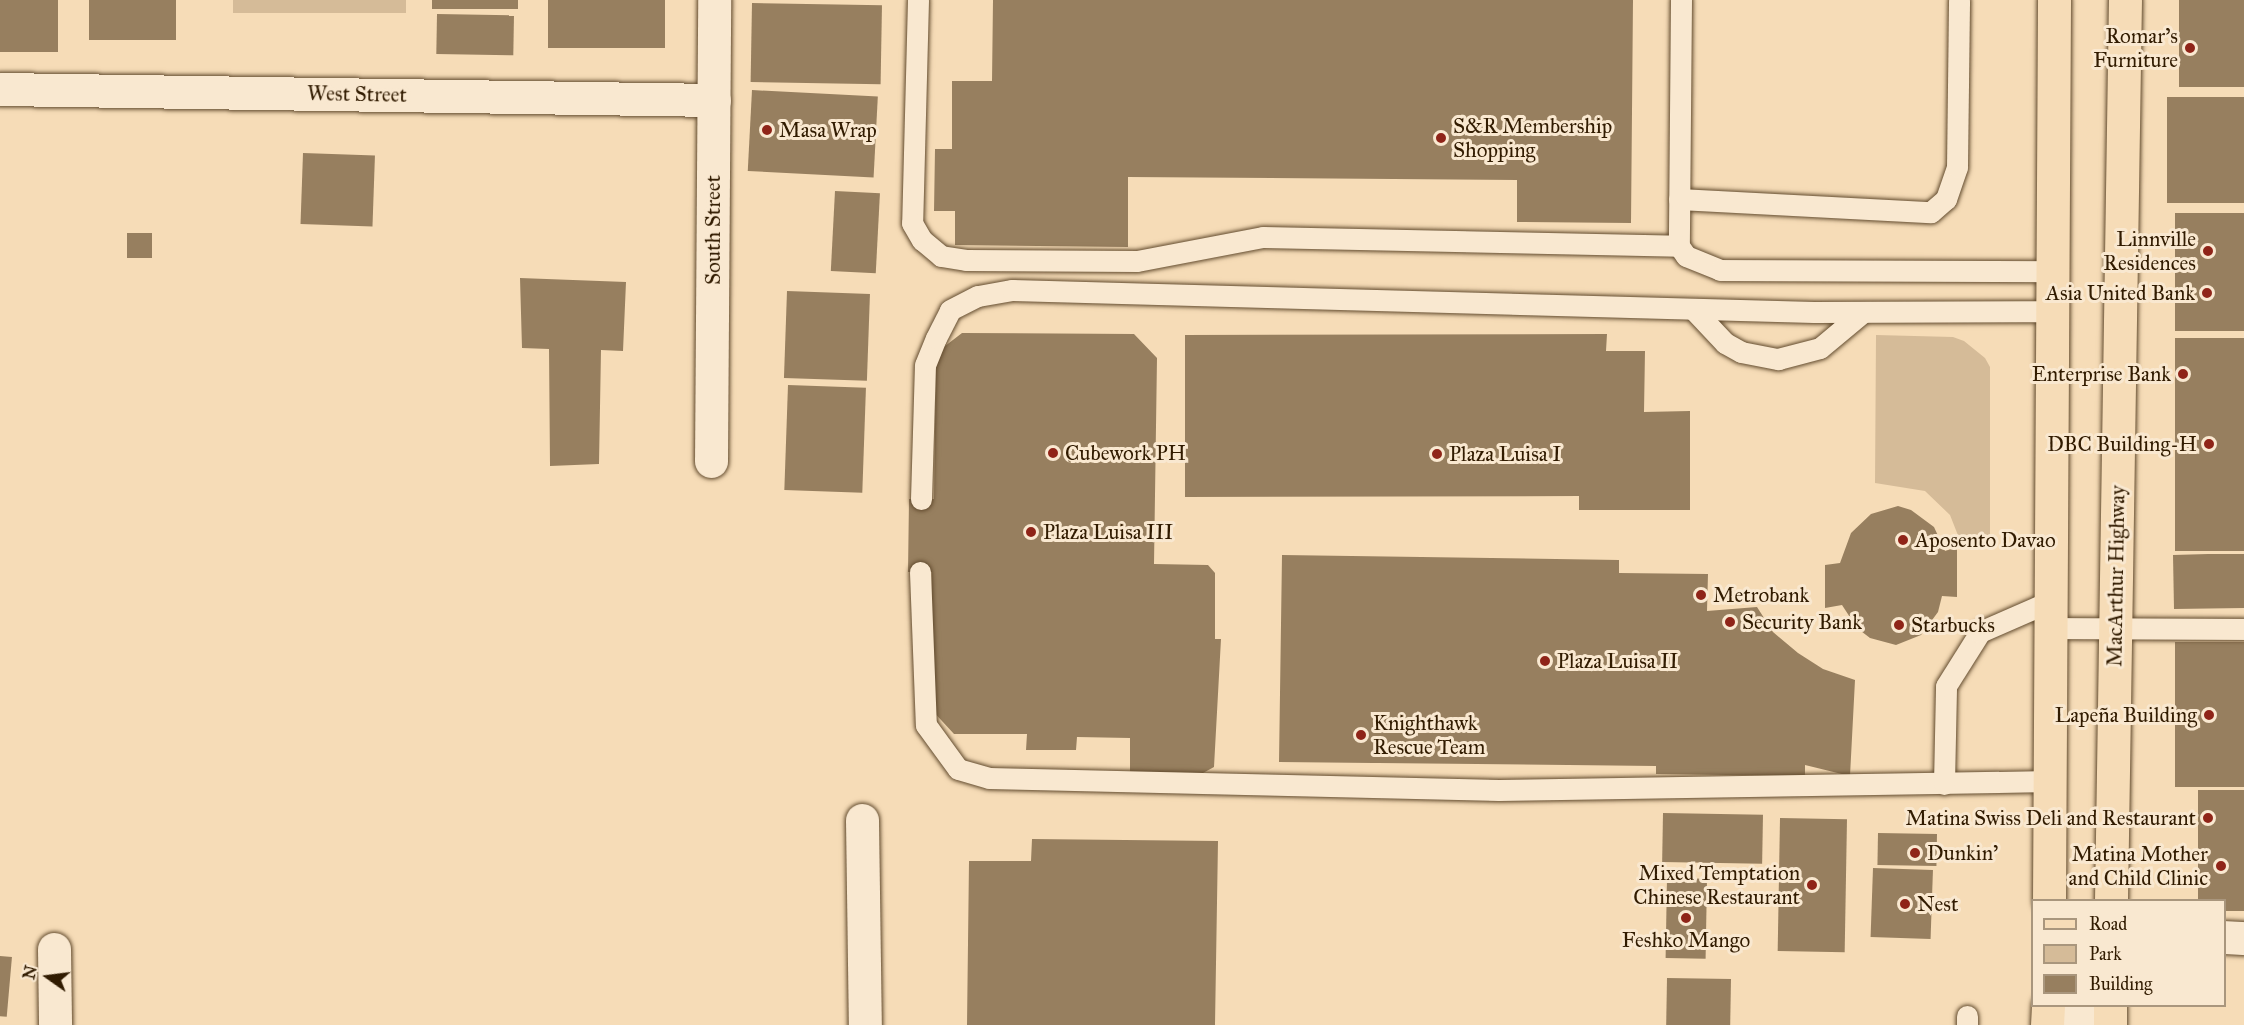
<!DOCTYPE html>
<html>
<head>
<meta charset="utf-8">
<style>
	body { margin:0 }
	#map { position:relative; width:2244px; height:1025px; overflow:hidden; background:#f6dcb7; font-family:"IM FELL Great Primer",serif }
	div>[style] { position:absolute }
	.green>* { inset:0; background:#d5bb98; transform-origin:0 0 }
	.building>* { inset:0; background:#977f5f; transform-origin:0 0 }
	.roads { filter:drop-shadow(0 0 2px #624b2e) drop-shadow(0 0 2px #624b2e) }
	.service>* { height:21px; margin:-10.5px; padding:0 10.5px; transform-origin:10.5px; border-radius:10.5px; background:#f9e8d0 }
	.minor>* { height:33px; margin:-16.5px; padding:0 16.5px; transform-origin:16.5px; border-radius:16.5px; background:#f9e8d0 }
	.primary>* { height:33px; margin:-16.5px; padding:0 16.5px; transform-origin:16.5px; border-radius:16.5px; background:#f6dcb7 }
	.dots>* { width:16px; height:16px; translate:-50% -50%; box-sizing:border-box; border:3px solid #f9e8d0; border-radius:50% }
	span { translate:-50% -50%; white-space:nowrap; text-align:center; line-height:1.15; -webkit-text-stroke:6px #f9e8d0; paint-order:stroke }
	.poi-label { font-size:21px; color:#311b00 }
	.right { translate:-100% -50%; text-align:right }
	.left { translate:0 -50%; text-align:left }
	.street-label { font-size:21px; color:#311b00 }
	.legend { position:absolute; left:2031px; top:899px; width:195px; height:108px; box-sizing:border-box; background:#f9e8d0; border:2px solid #a9967d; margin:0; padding:8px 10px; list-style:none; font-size:18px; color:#311b00 }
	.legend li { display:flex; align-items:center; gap:12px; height:30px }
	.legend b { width:30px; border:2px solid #a9967d }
	.north { position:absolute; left:18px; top:947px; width:60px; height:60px; -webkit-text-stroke:4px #f9e8d0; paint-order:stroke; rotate:284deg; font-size:16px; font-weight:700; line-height:24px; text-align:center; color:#311b00 }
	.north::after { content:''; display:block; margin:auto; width:21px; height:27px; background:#311b00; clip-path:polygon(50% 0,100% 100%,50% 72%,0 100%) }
</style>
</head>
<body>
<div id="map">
	<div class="green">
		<div style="left:233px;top:0;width:173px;height:13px"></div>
		<div style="clip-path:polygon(1876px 335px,1953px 337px,1964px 341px,1985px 358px,1990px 367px,1990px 540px,1961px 543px,1950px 515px,1925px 491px,1875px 483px)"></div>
	</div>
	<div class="building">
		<div style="left:0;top:0;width:58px;height:52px"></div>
		<div style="left:89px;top:0;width:87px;height:40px"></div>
		<div style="left:432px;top:0;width:86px;height:9px"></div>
		<div style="left:548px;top:0;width:117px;height:48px"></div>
		<div style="clip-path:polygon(993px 0,1633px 0,1631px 223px,1517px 222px,1517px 180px,1128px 177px,1128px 247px,955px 245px,955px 211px,934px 211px,935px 149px,952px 149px,952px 81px,992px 81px)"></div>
		<div style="left:2179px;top:0;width:65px;height:87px"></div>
		<div style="left:752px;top:3px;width:130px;height:79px;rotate:1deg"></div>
		<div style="left:437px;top:14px;width:77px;height:40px;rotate:1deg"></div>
		<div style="left:752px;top:90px;width:126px;height:81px;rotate:3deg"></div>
		<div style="left:2167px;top:97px;width:77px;height:106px"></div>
		<div style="left:303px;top:153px;width:72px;height:71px;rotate:2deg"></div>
		<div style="left:835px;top:191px;width:45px;height:80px;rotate:3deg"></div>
		<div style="left:2244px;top:213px;width:118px;height:69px;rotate:90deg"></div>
		<div style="left:127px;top:233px;width:25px;height:25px"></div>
		<div style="clip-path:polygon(520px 278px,626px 282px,623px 351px,601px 350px,599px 464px,550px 466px,549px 349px,522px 348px)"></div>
		<div style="left:787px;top:291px;width:83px;height:87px;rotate:2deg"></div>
		<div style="clip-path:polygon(962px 333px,1134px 334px,1157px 358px,1154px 564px,1208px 565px,1215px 573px,1215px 639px,1221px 639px,1214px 767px,1203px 773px,1130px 772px,1130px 738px,1077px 737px,1076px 750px,1026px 750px,1027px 734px,954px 734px,930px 708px,932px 572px,908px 572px,909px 499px,934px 499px,936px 353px)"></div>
		<div style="clip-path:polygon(1607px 334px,1606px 351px,1645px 351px,1644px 412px,1690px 411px,1690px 510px,1579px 510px,1579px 496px,1185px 497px,1185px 335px)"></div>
		<div style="left:2175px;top:338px;width:69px;height:213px"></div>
		<div style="left:788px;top:385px;width:78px;height:105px;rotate:2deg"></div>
		<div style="clip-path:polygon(1898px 506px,1911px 510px,1934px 527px,1945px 551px,1957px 547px,1957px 597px,1942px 596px,1938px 612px,1921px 635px,1896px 645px,1870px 638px,1857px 628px,1842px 605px,1825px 608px,1825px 565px,1840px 563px,1851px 533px,1871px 514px)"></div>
		<div style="clip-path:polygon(2208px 554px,2244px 554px,2244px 608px,2174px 609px,2173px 555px)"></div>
		<div style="clip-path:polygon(1282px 555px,1619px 560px,1619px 573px,1708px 574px,1707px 611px,1757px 607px,1773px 632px,1798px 653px,1823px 669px,1855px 680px,1850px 776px,1805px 765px,1805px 776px,1656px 774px,1656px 766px,1279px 762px)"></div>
		<div style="left:2244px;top:642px;width:145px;height:69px;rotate:90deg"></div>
		<div style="clip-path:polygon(2198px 790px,2244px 790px,2244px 911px,2224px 911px,2224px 900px,2198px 900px)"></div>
		<div style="left:1663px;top:813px;width:100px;height:49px;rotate:1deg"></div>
		<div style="left:1780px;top:818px;width:67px;height:133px;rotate:1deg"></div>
		<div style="left:1878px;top:833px;width:59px;height:32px;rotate:1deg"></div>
		<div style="clip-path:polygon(1032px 839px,1218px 841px,1215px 1025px,967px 1025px,969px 861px,1031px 861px)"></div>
		<div style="left:1873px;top:868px;width:60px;height:69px;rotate:2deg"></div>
		<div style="left:1667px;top:878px;width:40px;height:80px;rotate:1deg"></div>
		<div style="left:0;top:956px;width:12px;height:60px;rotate:5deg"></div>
		<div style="left:1667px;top:978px;width:64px;height:47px;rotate:1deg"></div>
	</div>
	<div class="roads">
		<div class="service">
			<div style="left:918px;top:0;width:223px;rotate:91.5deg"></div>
			<div style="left:912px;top:223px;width:20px;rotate:60deg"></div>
			<div style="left:922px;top:240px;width:25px;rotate:40deg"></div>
			<div style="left:941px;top:256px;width:25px;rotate:9deg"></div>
			<div style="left:966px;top:260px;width:171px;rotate:0.3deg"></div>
			<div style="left:1137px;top:261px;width:128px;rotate:-10.8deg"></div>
			<div style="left:1263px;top:237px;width:416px;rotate:1.2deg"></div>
			<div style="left:1681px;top:0;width:246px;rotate:90.5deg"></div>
			<div style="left:1679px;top:246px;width:12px;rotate:55deg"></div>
			<div style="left:1686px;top:256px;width:37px;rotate:22deg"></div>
			<div style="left:1720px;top:270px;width:332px;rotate:0.2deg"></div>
			<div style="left:1679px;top:199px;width:252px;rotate:3deg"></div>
			<div style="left:1931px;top:212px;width:20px;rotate:-41deg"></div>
			<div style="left:1946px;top:199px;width:34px;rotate:-71deg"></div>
			<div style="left:1957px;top:167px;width:167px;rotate:-89.3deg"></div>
			<div style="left:1693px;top:309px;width:47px;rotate:46.7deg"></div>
			<div style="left:1725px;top:343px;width:18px;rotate:29deg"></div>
			<div style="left:1741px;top:352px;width:38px;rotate:11deg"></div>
			<div style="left:1778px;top:359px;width:43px;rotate:-14.7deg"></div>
			<div style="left:1820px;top:348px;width:56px;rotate:-39.9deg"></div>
			<div style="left:921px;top:499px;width:134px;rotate:-88.3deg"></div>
			<div style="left:925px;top:365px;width:29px;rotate:-68deg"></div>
			<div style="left:936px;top:338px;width:31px;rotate:-63deg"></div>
			<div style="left:950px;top:310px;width:31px;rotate:-27deg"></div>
			<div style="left:978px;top:296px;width:35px;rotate:-10deg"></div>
			<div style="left:1012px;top:290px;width:802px;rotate:1.57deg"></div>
			<div style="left:1814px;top:312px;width:237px;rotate:-0.2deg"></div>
			<div style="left:920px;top:572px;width:153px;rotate:87.8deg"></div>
			<div style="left:926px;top:725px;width:54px;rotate:54deg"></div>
			<div style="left:958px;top:769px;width:32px;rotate:16deg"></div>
			<div style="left:989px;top:778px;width:510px;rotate:1.35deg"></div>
			<div style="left:1499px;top:790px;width:552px;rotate:-0.93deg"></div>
			<div style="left:2051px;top:628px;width:193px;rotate:0.3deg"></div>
			<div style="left:1944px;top:784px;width:98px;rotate:-88.8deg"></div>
			<div style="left:1946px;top:686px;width:64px;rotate:-57.8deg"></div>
			<div style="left:1980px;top:632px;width:77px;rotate:-23.6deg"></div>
			<div style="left:1967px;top:1016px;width:9px;rotate:90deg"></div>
			<div style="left:2047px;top:1016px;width:63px;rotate:-0.9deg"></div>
		</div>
		<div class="minor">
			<div style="left:0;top:89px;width:714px;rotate:0.88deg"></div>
			<div style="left:711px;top:461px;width:461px;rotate:-89.6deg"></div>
			<div style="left:862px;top:820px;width:205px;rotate:89.2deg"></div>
			<div style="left:2224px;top:937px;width:20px;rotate:3deg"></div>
			<div style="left:54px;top:949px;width:76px;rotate:89.2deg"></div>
		</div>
		<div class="primary">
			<div style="left:2049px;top:900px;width:900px;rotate:-89.68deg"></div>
			<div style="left:2111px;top:900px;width:900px;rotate:-89.11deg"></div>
			<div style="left:2047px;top:1025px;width:19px;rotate:-87deg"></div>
			<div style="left:2110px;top:1025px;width:19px;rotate:-90deg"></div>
		</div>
	</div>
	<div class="dots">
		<div style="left:2190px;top:48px;background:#8f2418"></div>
		<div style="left:767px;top:130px;background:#8f2418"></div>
		<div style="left:1441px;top:138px;background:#8f2418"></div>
		<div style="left:2208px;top:251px;background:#8f2418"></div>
		<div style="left:2207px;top:293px;background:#8f2418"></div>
		<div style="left:2183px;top:374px;background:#8f2418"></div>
		<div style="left:2209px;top:444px;background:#8f2418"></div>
		<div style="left:1053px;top:453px;background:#8f2418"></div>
		<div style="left:1437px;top:454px;background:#8f2418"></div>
		<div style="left:1031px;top:532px;background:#8f2418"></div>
		<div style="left:1903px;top:540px;background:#8f2418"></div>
		<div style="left:1701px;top:595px;background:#8f2418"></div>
		<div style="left:1730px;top:622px;background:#8f2418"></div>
		<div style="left:1899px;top:625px;background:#8f2418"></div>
		<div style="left:1545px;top:661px;background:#8f2418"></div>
		<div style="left:2209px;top:715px;background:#8f2418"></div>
		<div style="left:1361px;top:735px;background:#8f2418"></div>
		<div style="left:2208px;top:818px;background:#8f2418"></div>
		<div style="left:1915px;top:853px;background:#8f2418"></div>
		<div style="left:2221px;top:866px;background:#8f2418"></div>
		<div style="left:1812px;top:885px;background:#8f2418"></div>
		<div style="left:1905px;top:904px;background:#8f2418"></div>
		<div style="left:1686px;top:918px;background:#8f2418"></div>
	</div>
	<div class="poi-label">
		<span class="right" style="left:2178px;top:48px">Romar's<br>Furniture</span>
		<span class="left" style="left:1453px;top:138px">S&amp;R Membership<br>Shopping</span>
		<span class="left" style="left:779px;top:130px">Masa Wrap</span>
		<span class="right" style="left:2196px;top:251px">Linnville<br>Residences</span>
		<span class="right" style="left:2195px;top:293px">Asia United Bank</span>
		<span class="right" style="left:2171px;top:374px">Enterprise Bank</span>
		<span class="right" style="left:2197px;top:444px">DBC Building-H</span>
		<span class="left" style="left:1065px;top:453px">Cubework PH</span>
		<span class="left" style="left:1449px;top:454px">Plaza Luisa I</span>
		<span class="left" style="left:1043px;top:532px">Plaza Luisa III</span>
		<span class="left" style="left:1915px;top:540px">Aposento Davao</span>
		<span class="left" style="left:1713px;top:595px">Metrobank</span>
		<span class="left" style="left:1742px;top:622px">Security Bank</span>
		<span class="left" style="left:1911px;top:625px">Starbucks</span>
		<span class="left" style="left:1557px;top:661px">Plaza Luisa II</span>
		<span class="right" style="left:2197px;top:715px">Lapeña Building</span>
		<span class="left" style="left:1373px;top:735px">Knighthawk<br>Rescue Team</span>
		<span class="right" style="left:2196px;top:818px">Matina Swiss Deli and Restaurant</span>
		<span class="left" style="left:1927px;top:853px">Dunkin'</span>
		<span class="right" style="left:2208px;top:866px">Matina Mother<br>and Child Clinic</span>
		<span class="right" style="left:1800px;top:885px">Mixed Temptation<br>Chinese Restaurant</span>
		<span class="left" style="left:1917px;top:904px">Nest</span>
		<span style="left:1686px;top:940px">Feshko Mango</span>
	</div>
	<div class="street-label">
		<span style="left:357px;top:94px;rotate:1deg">West Street</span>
		<span style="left:713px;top:230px;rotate:-90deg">South Street</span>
		<span style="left:2116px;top:576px;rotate:-89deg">MacArthur Highway</span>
	</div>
	<ul class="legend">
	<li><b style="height:8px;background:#f6dcb7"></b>Road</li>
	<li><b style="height:16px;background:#d5bb98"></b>Park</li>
	<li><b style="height:16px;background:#977f5f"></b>Building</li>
	</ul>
	<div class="north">N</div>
</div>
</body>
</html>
